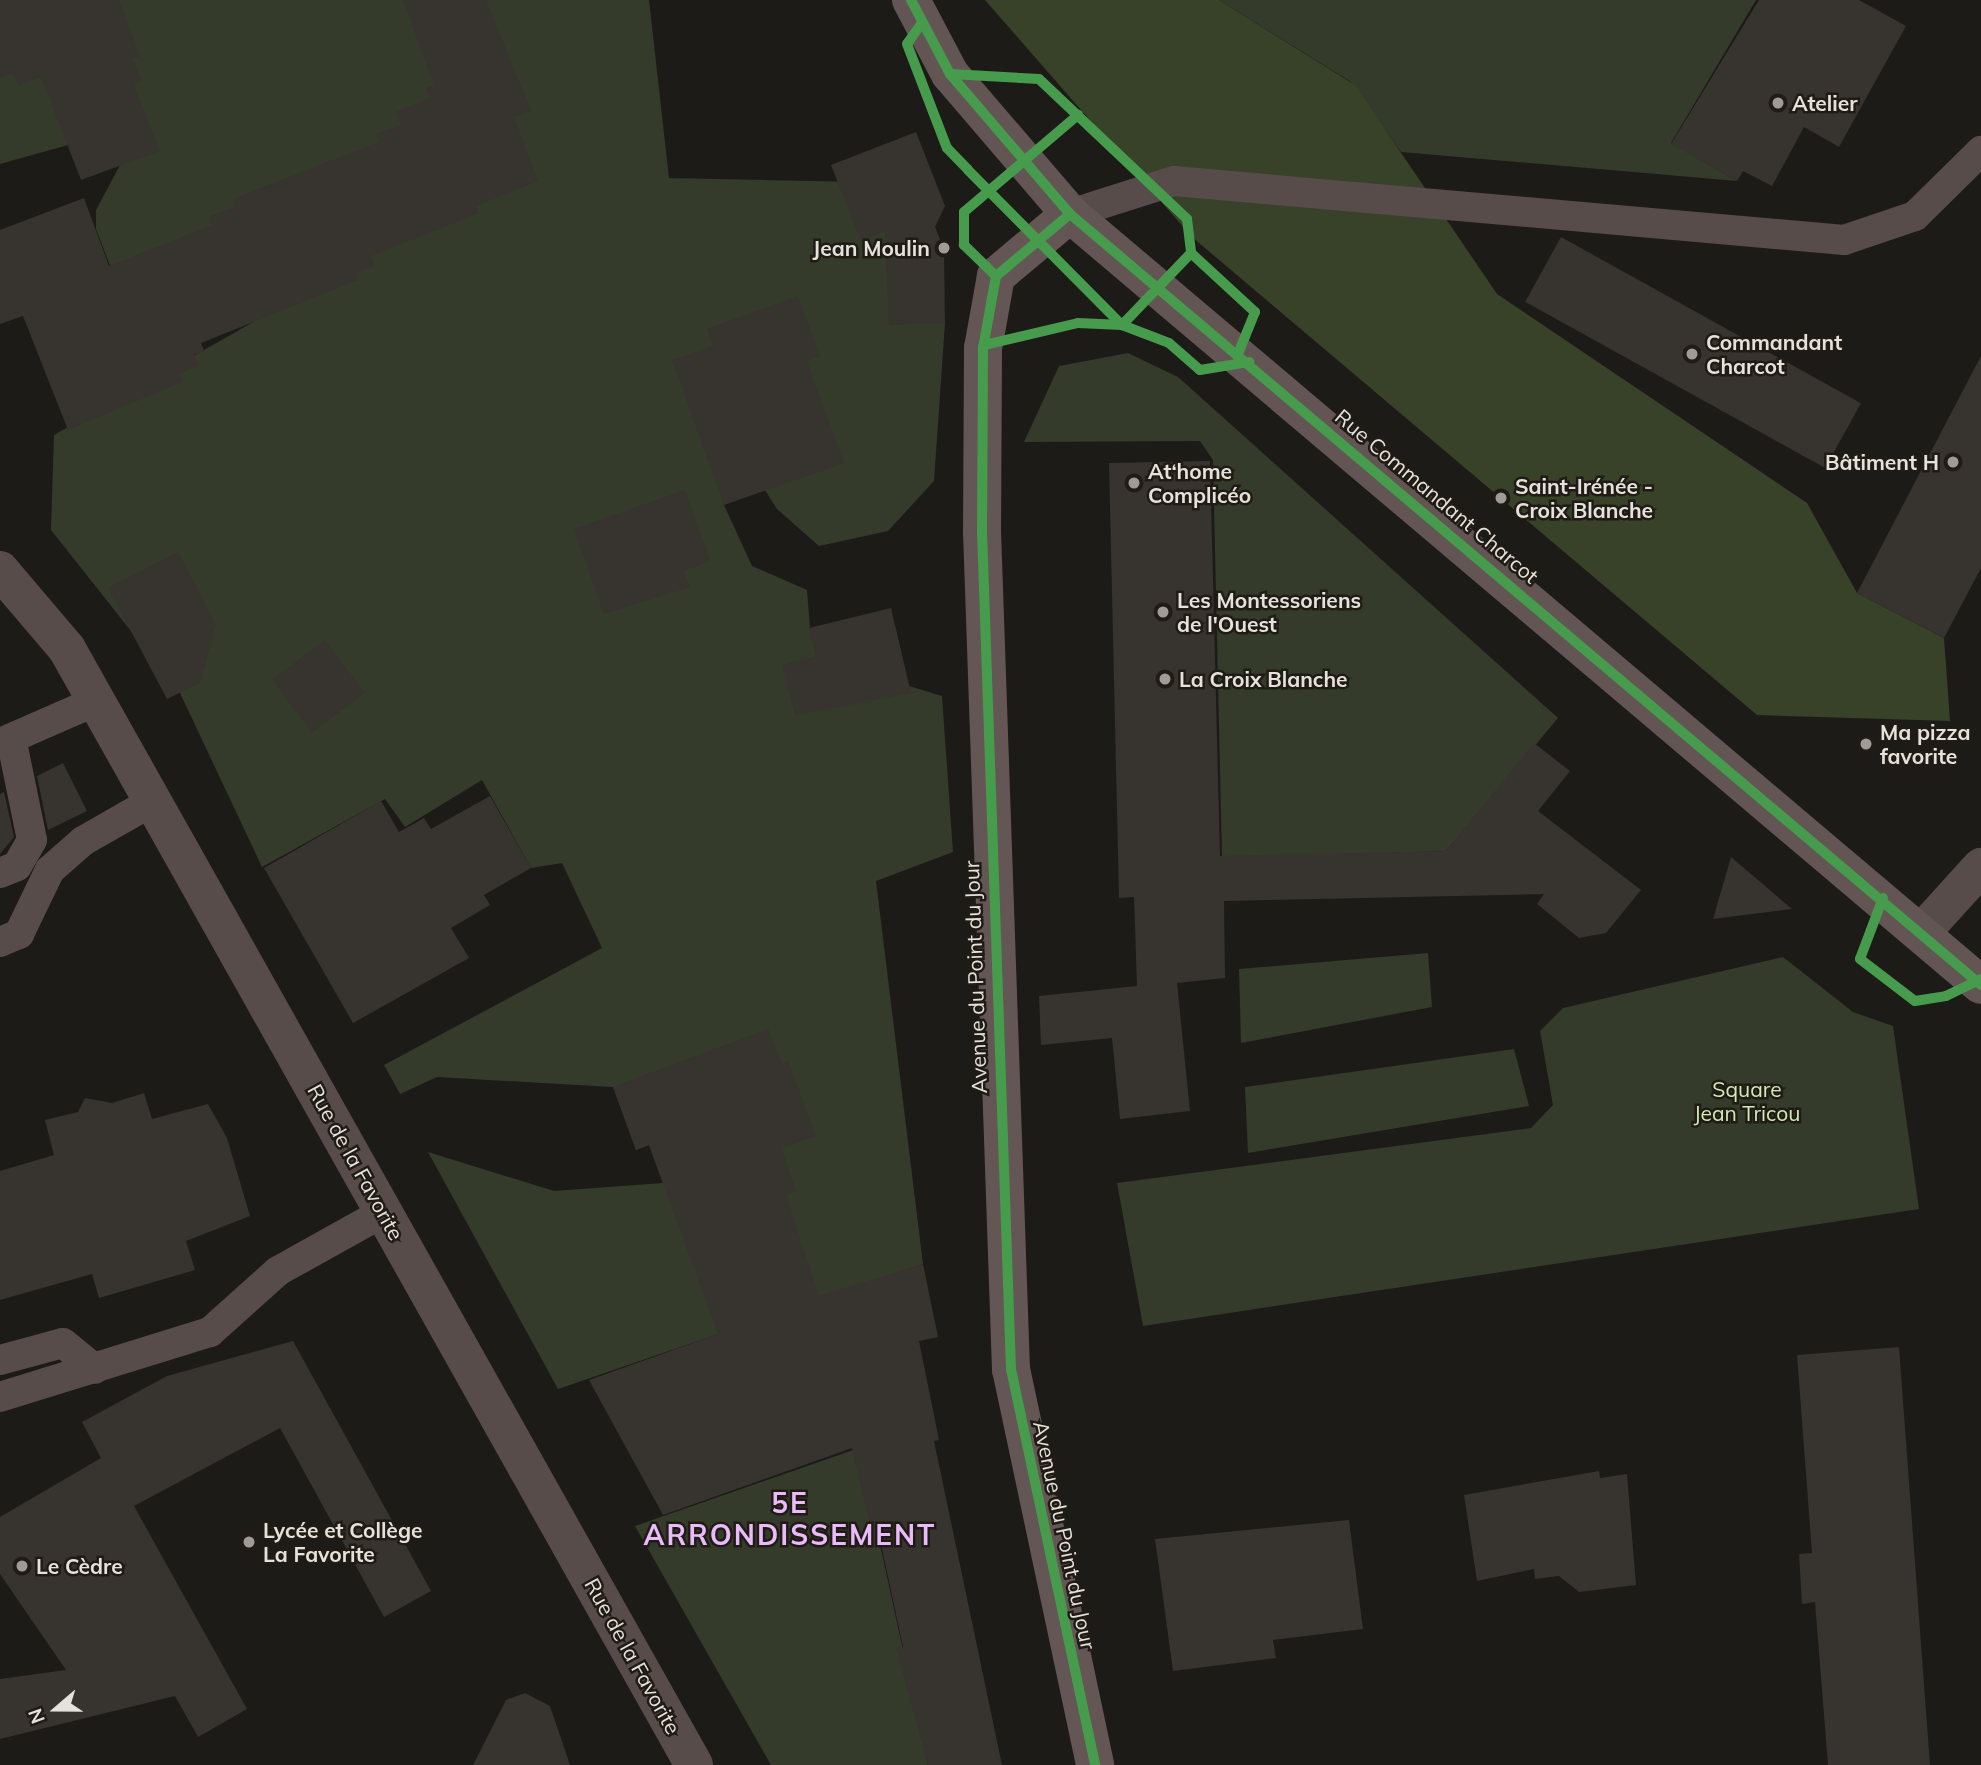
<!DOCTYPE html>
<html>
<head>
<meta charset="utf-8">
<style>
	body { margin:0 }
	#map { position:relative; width:1981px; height:1765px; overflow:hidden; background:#1d1b18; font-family:Mulish,sans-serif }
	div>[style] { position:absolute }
	.green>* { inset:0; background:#343b2a }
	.forest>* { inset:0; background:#384229 }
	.building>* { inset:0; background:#37332e; transform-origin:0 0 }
	.service>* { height:30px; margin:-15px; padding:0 15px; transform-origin:15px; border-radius:15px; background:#574c4a }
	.minor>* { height:38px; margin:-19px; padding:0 19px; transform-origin:19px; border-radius:19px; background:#574c4a }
	.tertiary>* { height:38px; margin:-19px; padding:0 19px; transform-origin:19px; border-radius:19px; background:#574c4a }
	.secondary>* { height:38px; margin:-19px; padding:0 19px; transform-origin:19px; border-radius:19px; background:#645654 }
	.primary>* { height:38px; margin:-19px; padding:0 19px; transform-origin:19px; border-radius:19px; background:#625553 }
	.cycleway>* { height:10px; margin:-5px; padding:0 5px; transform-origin:5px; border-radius:5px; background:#469c4c }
	.dots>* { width:19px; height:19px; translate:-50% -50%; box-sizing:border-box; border:4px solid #201c15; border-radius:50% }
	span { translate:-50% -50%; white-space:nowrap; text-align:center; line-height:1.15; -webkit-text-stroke:5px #201c15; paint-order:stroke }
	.poi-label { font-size:21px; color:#e5e2dd; font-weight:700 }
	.left { translate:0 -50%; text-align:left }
	.right { translate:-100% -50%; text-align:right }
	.street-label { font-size:21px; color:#e5e2dd }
	.park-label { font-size:21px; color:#d2eab3 }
	.district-label { font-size:28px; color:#eabbfa; font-weight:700; letter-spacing:2px }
	.north { position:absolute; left:21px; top:1674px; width:70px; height:70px; -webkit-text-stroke:5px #201c15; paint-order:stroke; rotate:250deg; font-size:19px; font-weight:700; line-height:28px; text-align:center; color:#e5e2dd }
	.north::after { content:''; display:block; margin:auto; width:24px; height:32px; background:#e5e2dd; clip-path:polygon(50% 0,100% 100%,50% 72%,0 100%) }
</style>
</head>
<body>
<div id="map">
	<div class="green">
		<div style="clip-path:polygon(0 0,649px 0,669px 178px,859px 182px,926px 260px,945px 323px,934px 481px,888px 531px,819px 546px,777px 509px,747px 462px,724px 505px,752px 566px,807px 590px,810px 628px,873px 675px,942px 696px,953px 852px,876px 881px,923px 1264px,558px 1389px,428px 1152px,554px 1191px,663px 1183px,649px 1145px,636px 1150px,613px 1087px,437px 1077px,400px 1094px,384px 1065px,602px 948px,562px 863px,531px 868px,482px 780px,405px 827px,385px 799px,262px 867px,180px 693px,51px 530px,54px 435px,513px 175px,112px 271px,96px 229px,96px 210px,120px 165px,68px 145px,0 164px)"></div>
		<div style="clip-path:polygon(1219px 0,1756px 0,1671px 143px,1737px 181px,1401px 152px,1351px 82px)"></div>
		<div style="clip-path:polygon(1128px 353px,1178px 377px,1558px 718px,1446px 851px,1222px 859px,1213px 460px,1200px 441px,1024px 442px,1059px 366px)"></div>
		<div style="clip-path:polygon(1428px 953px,1432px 1007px,1241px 1043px,1239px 969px)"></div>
		<div style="clip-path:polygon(1783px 957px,1853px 1012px,1893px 1026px,1919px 1209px,1143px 1326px,1117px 1183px,1531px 1128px,1553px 1105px,1540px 1031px,1563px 1008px)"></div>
		<div style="clip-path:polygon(1514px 1049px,1529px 1106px,1248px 1153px,1245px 1087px)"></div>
		<div style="clip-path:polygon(859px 1448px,928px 1765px,771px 1765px,635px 1526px)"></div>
	</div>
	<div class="forest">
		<div style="clip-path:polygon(985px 0,1219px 0,1355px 85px,1497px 294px,1807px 503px,1857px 593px,1944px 638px,1950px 721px,1757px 715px,1192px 237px)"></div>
	</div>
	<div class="building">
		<div style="clip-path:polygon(0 0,119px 0,140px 56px,133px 59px,142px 81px,134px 85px,160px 151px,81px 180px,41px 77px,18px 85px,13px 73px,0 78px)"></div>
		<div style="clip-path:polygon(403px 0,486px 0,531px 111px,514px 117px,538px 181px,476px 206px,479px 213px,371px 256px,374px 266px,355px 273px,358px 280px,201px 343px,204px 351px,194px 355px,198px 366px,179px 374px,182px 382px,68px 430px,23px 316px,0 324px,0 230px,84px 198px,109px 266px,212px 225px,210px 216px,236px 207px,233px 199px,379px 142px,376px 134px,401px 125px,396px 112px,430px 98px,426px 88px,434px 85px)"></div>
		<div style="clip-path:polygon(1759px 0,1859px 0,1906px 26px,1839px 147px,1804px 127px,1772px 186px,1743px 171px,1737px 181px,1671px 144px)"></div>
		<div style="clip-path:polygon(916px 132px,945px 206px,935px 227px,944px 249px,945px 323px,889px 325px,885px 231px,861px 241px,831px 165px)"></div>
		<div style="left:1561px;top:237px;width:343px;height:74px;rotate:29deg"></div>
		<div style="clip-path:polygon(798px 296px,820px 356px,807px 361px,844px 463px,724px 505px,672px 360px,713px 346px,707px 329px)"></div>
		<div style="clip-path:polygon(1981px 356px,1981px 568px,1944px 638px,1857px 593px)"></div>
		<div style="clip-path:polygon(1210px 461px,1220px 856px,1446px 851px,1534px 743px,1570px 771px,1538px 811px,1641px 890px,1606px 933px,1579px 938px,1537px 904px,1544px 894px,1224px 901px,1225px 978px,1177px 983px,1190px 1111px,1120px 1119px,1112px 1038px,1041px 1045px,1039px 996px,1137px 986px,1134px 897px,1119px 898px,1109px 463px)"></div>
		<div style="clip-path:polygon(685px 490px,710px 561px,683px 571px,690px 587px,604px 614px,574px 529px)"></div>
		<div style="clip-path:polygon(178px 552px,216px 624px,200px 683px,167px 699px,108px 588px)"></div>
		<div style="clip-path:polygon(891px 608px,911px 693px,795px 715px,782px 665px,816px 656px,809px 628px)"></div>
		<div style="left:325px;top:640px;width:66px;height:66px;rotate:53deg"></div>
		<div style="clip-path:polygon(63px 763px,87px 811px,48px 830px,37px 776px)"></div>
		<div style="clip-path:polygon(4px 792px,14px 837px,0 854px,0 794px)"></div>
		<div style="clip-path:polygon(490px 796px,531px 868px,484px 895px,490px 905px,451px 928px,469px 958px,353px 1023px,264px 868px,381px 801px,399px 832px,424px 818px,431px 829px)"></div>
		<div style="clip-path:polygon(1731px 857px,1792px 909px,1713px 919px)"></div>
		<div style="clip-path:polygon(768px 1029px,782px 1064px,788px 1061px,816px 1136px,782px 1148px,796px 1191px,786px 1195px,819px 1296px,923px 1264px,938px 1337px,919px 1341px,939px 1440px,934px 1441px,1002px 1765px,928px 1765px,896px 1648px,903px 1647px,879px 1535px,873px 1537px,852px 1448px,663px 1515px,589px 1380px,718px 1334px,649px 1145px,636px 1150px,613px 1087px)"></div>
		<div style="clip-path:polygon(144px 1093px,152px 1119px,208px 1104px,227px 1138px,250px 1216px,186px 1241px,195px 1270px,99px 1298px,92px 1274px,0 1300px,0 1171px,54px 1155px,45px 1120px,78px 1112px,85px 1098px,112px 1103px)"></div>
		<div style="clip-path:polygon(293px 1341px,431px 1591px,384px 1617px,280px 1428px,134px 1506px,247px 1709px,198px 1737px,175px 1696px,0 1739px,0 1679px,66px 1670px,0 1574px,0 1517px,101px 1458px,82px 1422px,167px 1376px)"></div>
		<div style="clip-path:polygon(1899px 1347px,1930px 1765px,1828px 1765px,1815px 1602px,1802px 1604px,1799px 1554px,1812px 1553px,1797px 1355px)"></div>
		<div style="clip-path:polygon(1599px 1471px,1600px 1478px,1627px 1474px,1636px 1585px,1579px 1592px,1559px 1576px,1535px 1579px,1534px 1569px,1477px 1581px,1464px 1495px)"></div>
		<div style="clip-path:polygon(1349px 1520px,1363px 1629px,1273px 1640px,1276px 1658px,1173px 1671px,1155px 1539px)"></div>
		<div style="clip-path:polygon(525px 1693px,550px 1706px,570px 1765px,473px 1765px,506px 1700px)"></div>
	</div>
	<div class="service">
		<div style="left:1070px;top:214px;width:109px;rotate:-17.6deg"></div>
		<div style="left:1174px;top:181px;width:673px;rotate:5.03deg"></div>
		<div style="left:1844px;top:240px;width:75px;rotate:-18.7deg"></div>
		<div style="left:1915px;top:216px;width:93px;rotate:-44.6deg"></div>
		<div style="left:0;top:743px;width:105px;rotate:-23.6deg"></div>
		<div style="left:0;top:873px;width:18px;rotate:-22deg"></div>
		<div style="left:17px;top:866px;width:30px;rotate:-60deg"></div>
		<div style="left:32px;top:840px;width:104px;rotate:-101.6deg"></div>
		<div style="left:0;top:942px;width:21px;rotate:-23deg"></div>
		<div style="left:19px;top:934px;width:71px;rotate:-64.2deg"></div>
		<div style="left:50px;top:870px;width:44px;rotate:-41.3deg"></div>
		<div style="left:83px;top:841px;width:81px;rotate:-29.7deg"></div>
		<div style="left:0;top:1360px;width:65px;rotate:-15.1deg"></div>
		<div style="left:63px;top:1343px;width:41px;rotate:39.1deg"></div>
		<div style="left:0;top:1397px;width:220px;rotate:-17.2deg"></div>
		<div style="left:210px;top:1332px;width:91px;rotate:-41.9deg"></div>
		<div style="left:278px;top:1271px;width:121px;rotate:-29.1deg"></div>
	</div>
	<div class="minor">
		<div style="left:1922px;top:932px;width:88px;rotate:-47.8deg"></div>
	</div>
	<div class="tertiary">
		<div style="left:0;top:570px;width:104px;rotate:49.7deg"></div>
		<div style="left:67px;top:649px;width:1280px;rotate:60.67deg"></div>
	</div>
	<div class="secondary">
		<div style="left:1070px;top:214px;width:97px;rotate:140deg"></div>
		<div style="left:996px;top:276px;width:73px;rotate:100.2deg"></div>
		<div style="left:983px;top:348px;width:183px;rotate:90.3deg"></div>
		<div style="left:982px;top:531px;width:839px;rotate:88.02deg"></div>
		<div style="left:1011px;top:1369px;width:405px;rotate:78deg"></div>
	</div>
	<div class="primary">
		<div style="left:911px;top:0;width:84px;rotate:62.2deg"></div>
		<div style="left:950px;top:74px;width:184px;rotate:49.4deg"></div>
		<div style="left:1070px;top:214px;width:1193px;rotate:40.24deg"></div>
	</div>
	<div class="cycleway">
		<div style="left:911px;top:0;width:84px;rotate:62.2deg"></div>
		<div style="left:950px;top:74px;width:184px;rotate:49.4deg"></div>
		<div style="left:1070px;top:214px;width:1193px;rotate:40.24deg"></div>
		<div style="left:921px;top:24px;width:24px;rotate:125deg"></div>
		<div style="left:907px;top:44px;width:111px;rotate:69deg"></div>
		<div style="left:947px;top:148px;width:30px;rotate:46deg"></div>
		<div style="left:968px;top:170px;width:218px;rotate:45.2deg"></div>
		<div style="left:1122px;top:325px;width:50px;rotate:21deg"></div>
		<div style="left:1169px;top:343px;width:41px;rotate:41.1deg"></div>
		<div style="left:1200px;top:370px;width:50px;rotate:-9.3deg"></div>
		<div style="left:950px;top:74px;width:89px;rotate:3.2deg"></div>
		<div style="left:1039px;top:79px;width:204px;rotate:43.4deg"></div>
		<div style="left:1187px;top:219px;width:34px;rotate:83deg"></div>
		<div style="left:1191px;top:253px;width:100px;rotate:133.8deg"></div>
		<div style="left:1122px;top:325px;width:44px;rotate:-177.4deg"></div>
		<div style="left:1078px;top:323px;width:97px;rotate:166.8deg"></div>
		<div style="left:1070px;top:214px;width:97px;rotate:140deg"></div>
		<div style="left:996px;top:276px;width:73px;rotate:100.2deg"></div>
		<div style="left:983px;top:348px;width:183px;rotate:90.3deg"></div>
		<div style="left:982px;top:531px;width:839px;rotate:88.02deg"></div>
		<div style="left:1011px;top:1369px;width:405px;rotate:78deg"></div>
		<div style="left:1191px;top:253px;width:87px;rotate:42.7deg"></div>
		<div style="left:1255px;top:312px;width:45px;rotate:112deg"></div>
		<div style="left:996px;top:276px;width:45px;rotate:-135.9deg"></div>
		<div style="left:964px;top:245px;width:33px;rotate:-90deg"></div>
		<div style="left:964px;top:212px;width:150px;rotate:-40.4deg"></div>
		<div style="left:1883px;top:898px;width:65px;rotate:110.7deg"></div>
		<div style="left:1860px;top:959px;width:69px;rotate:37.4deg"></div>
		<div style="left:1915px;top:1001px;width:31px;rotate:-9deg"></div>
		<div style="left:1946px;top:996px;width:39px;rotate:-26deg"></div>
	</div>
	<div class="dots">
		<div style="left:1778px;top:103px;background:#9f9c98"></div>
		<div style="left:944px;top:248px;background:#9f9c98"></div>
		<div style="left:1692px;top:354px;background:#9f9c98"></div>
		<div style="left:1953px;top:462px;background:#9f9c98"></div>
		<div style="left:1134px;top:483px;background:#9f9c98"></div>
		<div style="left:1501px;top:498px;background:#9f9c98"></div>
		<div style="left:1163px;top:612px;background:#9f9c98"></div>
		<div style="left:1165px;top:679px;background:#9f9c98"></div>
		<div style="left:1866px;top:744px;background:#9f9c98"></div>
		<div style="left:249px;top:1542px;background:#9f9c98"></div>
		<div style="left:22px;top:1566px;background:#9f9c98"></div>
	</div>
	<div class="poi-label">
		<span class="left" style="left:1792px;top:103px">Atelier</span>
		<span class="right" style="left:930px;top:248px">Jean Moulin</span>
		<span class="left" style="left:1706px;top:354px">Commandant<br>Charcot</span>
		<span class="right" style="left:1939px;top:462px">Bâtiment H</span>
		<span class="left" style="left:1148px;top:483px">At‘home<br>Complicéo</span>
		<span class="left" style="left:1515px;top:498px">Saint-Irénée -<br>Croix Blanche</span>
		<span class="left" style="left:1177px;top:612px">Les Montessoriens<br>de l'Ouest</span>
		<span class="left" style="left:1179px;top:679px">La Croix Blanche</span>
		<span class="left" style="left:1880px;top:744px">Ma pizza<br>favorite</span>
		<span class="left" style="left:263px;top:1542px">Lycée et Collège<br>La Favorite</span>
		<span class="left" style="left:36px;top:1566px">Le Cèdre</span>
	</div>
	<div class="street-label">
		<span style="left:1437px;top:496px;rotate:40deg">Rue Commandant Charcot</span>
		<span style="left:975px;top:977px;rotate:-92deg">Avenue du Point du Jour</span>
		<span style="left:356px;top:1162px;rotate:61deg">Rue de la Favorite</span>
		<span style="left:1065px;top:1535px;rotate:78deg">Avenue du Point du Jour</span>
		<span style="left:633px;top:1656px;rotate:61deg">Rue de la Favorite</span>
	</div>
	<div class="park-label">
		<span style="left:1747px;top:1101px">Square<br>Jean Tricou</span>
	</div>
	<div class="district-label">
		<span style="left:790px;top:1519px">5E<br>ARRONDISSEMENT</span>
	</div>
	<div class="north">N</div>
</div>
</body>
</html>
